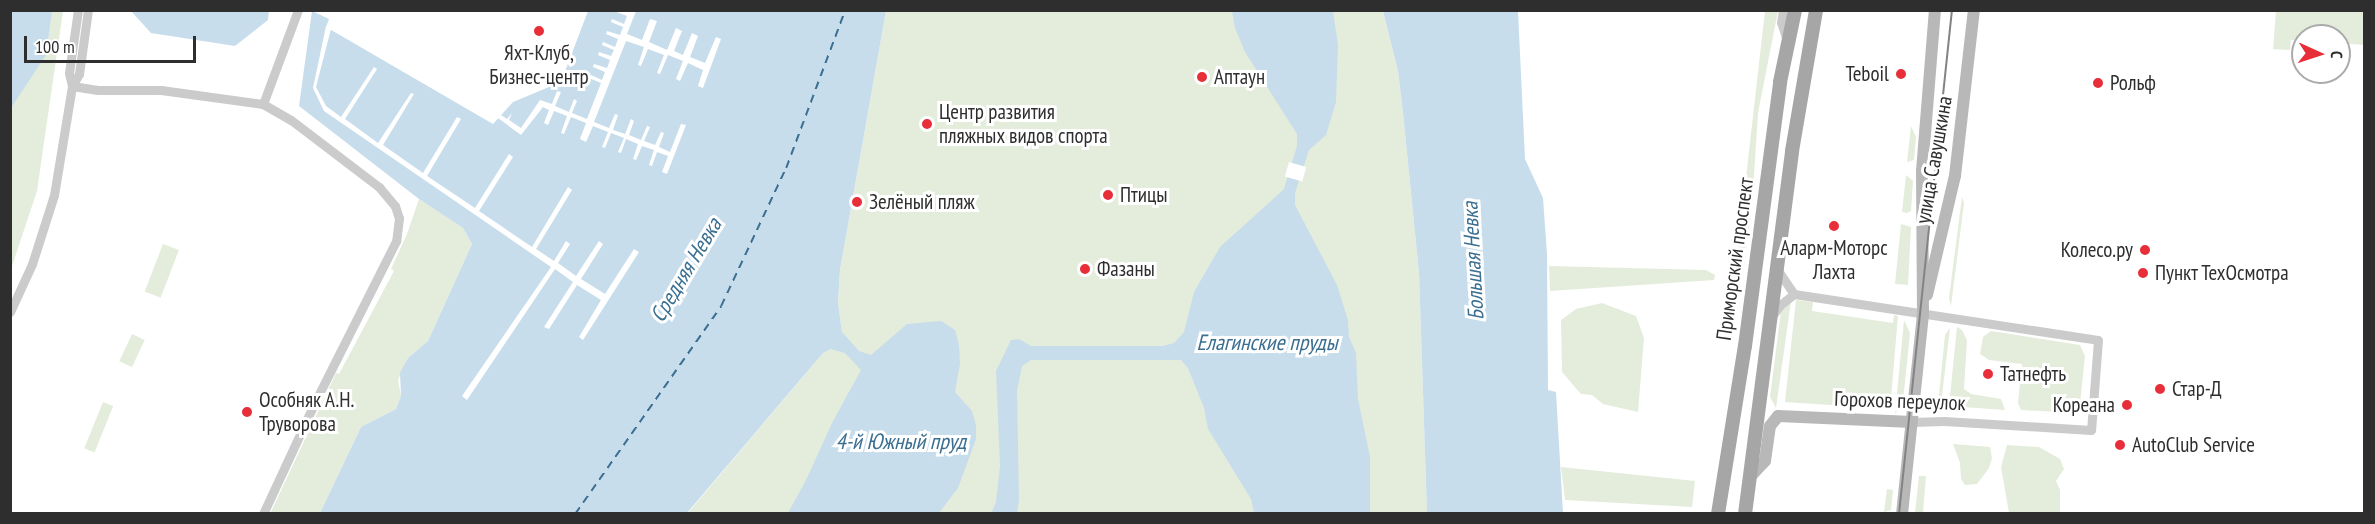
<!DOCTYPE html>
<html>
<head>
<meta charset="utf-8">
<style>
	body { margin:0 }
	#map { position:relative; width:2375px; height:524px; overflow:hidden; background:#fff; font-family:"PT Sans Narrow",sans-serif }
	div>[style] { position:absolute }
	.green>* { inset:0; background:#e4ecdb; transform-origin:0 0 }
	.water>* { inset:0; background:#c7ddec }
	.pier>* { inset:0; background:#fff; transform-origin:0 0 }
	.ferry>* { height:1.5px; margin-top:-0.75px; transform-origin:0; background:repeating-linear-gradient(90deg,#3b6f91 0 8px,transparent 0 14px) }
	.street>* { height:9px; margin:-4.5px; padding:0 4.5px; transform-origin:4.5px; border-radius:4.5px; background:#cbcbcb }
	.secondary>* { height:12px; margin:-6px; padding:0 6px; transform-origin:6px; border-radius:6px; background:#b8b8b8 }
	.primary>* { height:14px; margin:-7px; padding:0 7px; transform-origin:7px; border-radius:7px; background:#a6a6a6 }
	.tram>* { height:1.5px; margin:-0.75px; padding:0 0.75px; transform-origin:0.75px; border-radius:0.75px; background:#838383 }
	.dots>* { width:16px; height:16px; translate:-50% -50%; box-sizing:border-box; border:3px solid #fff; border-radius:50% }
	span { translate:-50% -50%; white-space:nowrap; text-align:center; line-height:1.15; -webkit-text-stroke:6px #fff; paint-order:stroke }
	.poi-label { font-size:21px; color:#2e2e2e }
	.right { translate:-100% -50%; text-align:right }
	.left { translate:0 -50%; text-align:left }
	.street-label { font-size:21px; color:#2e2e2e }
	.water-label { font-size:22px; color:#3b6f91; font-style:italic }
	.frame { position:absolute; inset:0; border:12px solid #2e2e2e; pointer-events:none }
	.north { position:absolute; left:2291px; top:24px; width:60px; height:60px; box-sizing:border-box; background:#fff; border:2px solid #ababab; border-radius:50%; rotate:93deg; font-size:16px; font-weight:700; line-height:24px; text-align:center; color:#2e2e2e }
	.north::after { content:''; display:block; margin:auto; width:21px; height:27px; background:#e72e39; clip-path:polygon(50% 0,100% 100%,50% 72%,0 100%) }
	.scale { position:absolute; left:24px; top:36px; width:172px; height:27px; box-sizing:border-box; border:3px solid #2e2e2e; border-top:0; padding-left:8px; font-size:18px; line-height:21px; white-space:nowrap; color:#2e2e2e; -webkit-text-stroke:4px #fff; paint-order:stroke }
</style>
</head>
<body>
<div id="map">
	<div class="green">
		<div style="clip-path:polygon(11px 11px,63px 11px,37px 191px,11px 269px)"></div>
		<div style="clip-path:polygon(886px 11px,1383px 11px,1398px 71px,1403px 113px,1419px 273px,1427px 513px,687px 514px,823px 353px,831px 349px,842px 332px,838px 303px,840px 270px)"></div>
		<div style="clip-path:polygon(1765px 11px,1778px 11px,1758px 113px,1752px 206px,1743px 274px,1735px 274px)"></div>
		<div style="clip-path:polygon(2276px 11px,2364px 11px,2364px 45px,2339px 43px,2339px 36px,2303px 36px,2303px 40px,2291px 40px,2290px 50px,2273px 49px)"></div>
		<div style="clip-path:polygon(1911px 126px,1916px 137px,1914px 160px,1907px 162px)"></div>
		<div style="clip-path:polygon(1906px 175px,1913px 181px,1911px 211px,1907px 213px,1902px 212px)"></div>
		<div style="clip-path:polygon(1962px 197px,1964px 203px,1951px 306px,1949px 298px)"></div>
		<div style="clip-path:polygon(419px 199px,463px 228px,472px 244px,428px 341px,408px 358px,398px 380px,401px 396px,396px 409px,361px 427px,320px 513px,270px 514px,336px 373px,339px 374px,394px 271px,391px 269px,407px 234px)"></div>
		<div style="clip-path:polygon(1901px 224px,1911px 227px,1908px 285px,1895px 284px)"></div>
		<div style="left:163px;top:244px;width:17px;height:51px;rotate:21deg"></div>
		<div style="clip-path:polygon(1549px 266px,1706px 270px,1715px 275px,1714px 280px,1550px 291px)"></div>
		<div style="clip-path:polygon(1796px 300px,1813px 302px,1812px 311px,1893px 323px,1894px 315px,1898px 316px,1890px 409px,1785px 402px)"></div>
		<div style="clip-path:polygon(1791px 301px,1776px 408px,1770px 397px,1781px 311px)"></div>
		<div style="clip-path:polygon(1602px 303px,1636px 316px,1644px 338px,1638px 412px,1603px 404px,1592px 395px,1581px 394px,1562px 372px,1561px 320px,1576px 309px)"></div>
		<div style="clip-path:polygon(1904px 320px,1910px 333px,1903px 401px,1895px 414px)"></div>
		<div style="clip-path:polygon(1957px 327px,1962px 330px,1967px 340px,1964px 389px,1971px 394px,2001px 399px,2005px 410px,1949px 406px)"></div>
		<div style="clip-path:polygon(1950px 328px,1941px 404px,1939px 395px,1945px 335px)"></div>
		<div style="clip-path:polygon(1991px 331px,2080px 345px,2085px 356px,2079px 413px,2021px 410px,2018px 403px,2022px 364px,1989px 360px,1980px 354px,1983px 337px)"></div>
		<div style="left:132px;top:334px;width:14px;height:30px;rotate:25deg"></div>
		<div style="left:103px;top:402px;width:11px;height:50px;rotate:22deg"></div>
		<div style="clip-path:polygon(1953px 444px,1990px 447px,1992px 458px,1989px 468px,1977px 484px,1965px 485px,1961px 479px,1960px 463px)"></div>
		<div style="clip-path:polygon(2007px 445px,2039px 447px,2060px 459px,2064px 469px,2056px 481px,2060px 490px,2060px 513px,2009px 513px,2001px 467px)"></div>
		<div style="clip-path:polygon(1561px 467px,1695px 481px,1692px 507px,1565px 500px)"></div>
		<div style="clip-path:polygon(1919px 476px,1926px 476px,1923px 513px,1915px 513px)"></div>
		<div style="clip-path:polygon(1887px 489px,1893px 490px,1891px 510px,1884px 512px)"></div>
	</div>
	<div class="water">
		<div style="clip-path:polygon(11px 10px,52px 11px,46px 55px,11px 108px)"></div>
		<div style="clip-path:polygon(131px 11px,269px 11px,268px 20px,235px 46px,151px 33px)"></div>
		<div style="clip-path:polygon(312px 11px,329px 19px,326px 27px,493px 124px,513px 102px,561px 82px,588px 11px,886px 11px,840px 270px,838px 303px,842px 332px,859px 351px,871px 355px,907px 324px,941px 321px,955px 330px,959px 345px,960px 364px,955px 392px,972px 411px,976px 425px,976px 439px,958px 488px,939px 513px,788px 513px,806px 480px,833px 421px,861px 370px,845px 353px,831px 349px,823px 353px,687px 513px,320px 513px,361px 427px,396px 409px,401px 396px,400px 373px,408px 358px,428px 341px,472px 244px,463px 228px,419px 199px,299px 106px)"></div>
		<div style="clip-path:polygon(1232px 11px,1333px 11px,1338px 45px,1336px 102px,1326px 135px,1309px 150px,1295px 193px,1295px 205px,1337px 285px,1348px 320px,1349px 337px,1356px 353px,1358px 399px,1370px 457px,1370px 513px,1254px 513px,1251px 499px,1208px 429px,1204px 408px,1188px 368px,1181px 360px,1031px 360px,1022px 366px,1017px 391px,1019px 500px,1017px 513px,991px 514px,996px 502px,1000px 466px,996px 371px,1011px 340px,1019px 339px,1031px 346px,1163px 346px,1174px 343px,1184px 332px,1194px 292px,1220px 247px,1284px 189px,1297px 146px,1297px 134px,1245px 52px,1235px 28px)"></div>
		<div style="clip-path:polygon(1383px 11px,1518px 11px,1525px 159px,1543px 198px,1547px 254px,1548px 390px,1556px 392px,1563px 513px,1427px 513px,1419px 273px,1403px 113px,1398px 71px)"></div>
	</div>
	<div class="pier">
		<div style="clip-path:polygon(614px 11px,636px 11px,627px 34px,642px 40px,650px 19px,657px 21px,649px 42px,667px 50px,676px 28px,682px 31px,674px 51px,683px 55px,692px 33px,698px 36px,690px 57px,705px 63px,716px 37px,721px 39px,703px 88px,698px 86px,703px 70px,688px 63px,680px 81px,676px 79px,683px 61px,668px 55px,660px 74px,657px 73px,664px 55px,648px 49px,641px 66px,638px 65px,644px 47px,626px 41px,594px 122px,609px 128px,615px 114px,618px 115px,613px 130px,625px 134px,631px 119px,634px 121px,629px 135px,641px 140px,647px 126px,650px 127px,644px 141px,655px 145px,661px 132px,664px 133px,659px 147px,670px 152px,681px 124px,686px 125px,667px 174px,662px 172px,668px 156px,657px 152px,652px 166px,649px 165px,654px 150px,642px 146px,636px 160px,633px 159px,638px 144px,626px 139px,621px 153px,618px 152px,624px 138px,611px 133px,605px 148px,602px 147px,608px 132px,593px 126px,586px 142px,580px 139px,586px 123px,571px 117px,564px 134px,561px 133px,567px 116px,554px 111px,548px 125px,544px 123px,549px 110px,543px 107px,521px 135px,498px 118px,501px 115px,507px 119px,512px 113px,509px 120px,521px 128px,540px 100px,552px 104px,557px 91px,561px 92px,555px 106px,569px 112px,574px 99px,577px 101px,572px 113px,587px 119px,601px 83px,589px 78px,591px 75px,602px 80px,605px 72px,593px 67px,594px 64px,607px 68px,610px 60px,598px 55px,599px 52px,611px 56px,614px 50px,602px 45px,603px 42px,615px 47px,618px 39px,606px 34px,607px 31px,620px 35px,623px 27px,611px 22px,612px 19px,624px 24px,627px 16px)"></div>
		<div style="clip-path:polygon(326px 26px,331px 29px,316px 87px,326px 106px,341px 117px,374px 67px,377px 69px,345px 119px,378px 143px,411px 93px,414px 94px,383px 145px,423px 173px,457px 117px,461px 119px,427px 176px,475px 208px,509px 154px,513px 157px,479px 211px,532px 247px,568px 187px,572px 190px,536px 249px,554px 261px,566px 241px,570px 244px,558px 263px,576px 276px,599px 241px,603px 244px,581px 279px,605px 294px,634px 249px,639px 252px,583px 340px,579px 337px,601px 300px,577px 285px,549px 329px,544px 327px,573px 282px,555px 269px,467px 400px,462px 396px,551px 267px,324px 111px,313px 88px)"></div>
		<div style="left:1289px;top:162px;width:18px;height:15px;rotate:16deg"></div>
	</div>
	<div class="ferry">
		<div style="left:575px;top:514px;width:254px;rotate:-54.9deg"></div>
		<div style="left:721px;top:306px;width:153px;rotate:-64.8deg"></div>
		<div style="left:786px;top:168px;width:169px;rotate:-69.5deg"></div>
	</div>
	<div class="street">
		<div style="left:1783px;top:10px;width:12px;rotate:99deg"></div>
		<div style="left:1781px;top:22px;width:22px;rotate:72deg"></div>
		<div style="left:72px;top:86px;width:26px;rotate:9deg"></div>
		<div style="left:98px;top:90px;width:63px"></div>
		<div style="left:161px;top:90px;width:103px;rotate:7.8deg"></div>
		<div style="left:263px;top:104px;width:32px;rotate:30deg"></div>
		<div style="left:291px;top:120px;width:111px;rotate:37.3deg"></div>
		<div style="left:379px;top:187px;width:25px;rotate:50deg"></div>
		<div style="left:395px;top:206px;width:13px;rotate:72deg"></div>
		<div style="left:399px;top:218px;width:23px;rotate:97deg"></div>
		<div style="left:396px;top:241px;width:182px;rotate:116.7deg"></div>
		<div style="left:314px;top:404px;width:121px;rotate:114.9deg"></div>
		<div style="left:72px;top:86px;width:14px;rotate:-60deg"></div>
		<div style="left:79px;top:74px;width:65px;rotate:-82deg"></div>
		<div style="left:263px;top:104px;width:100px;rotate:-69.6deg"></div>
		<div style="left:1777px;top:269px;width:30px;rotate:56deg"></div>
		<div style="left:1794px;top:294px;width:307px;rotate:8.6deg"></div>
		<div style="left:2098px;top:340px;width:90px;rotate:94.4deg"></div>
		<div style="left:2091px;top:430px;width:147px;rotate:-176.5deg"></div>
		<div style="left:1944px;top:421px;width:32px;rotate:178deg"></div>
		<div style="left:10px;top:312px;width:53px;rotate:-65.4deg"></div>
		<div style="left:32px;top:264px;width:72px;rotate:-72.3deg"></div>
		<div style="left:54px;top:195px;width:110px;rotate:-80.6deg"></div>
		<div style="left:72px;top:86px;width:13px;rotate:-103deg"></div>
		<div style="left:69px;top:73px;width:64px;rotate:-81.9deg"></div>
		<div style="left:1773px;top:315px;width:12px;rotate:-55deg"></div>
		<div style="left:1780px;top:305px;width:18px;rotate:-38deg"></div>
	</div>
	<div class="secondary">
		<div style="left:1927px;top:295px;width:122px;rotate:-76.8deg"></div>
		<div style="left:1955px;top:176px;width:167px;rotate:-83.5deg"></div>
		<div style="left:1750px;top:477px;width:22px;rotate:-47deg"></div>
		<div style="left:1765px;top:461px;width:35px;rotate:-82deg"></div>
		<div style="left:1770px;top:426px;width:13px;rotate:-51deg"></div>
		<div style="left:1778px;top:416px;width:134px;rotate:2.6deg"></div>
		<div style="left:1902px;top:514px;width:201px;rotate:-84deg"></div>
		<div style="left:1923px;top:314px;width:143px;rotate:-90.4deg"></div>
		<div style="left:1922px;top:171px;width:162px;rotate:-85.4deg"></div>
	</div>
	<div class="primary">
		<div style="left:1718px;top:514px;width:170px;rotate:-80.9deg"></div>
		<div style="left:1745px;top:346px;width:266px;rotate:-82.4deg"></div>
		<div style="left:1780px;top:82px;width:74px;rotate:-78.2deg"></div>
		<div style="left:1745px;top:514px;width:366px;rotate:-82.6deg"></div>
		<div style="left:1792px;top:151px;width:143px;rotate:-80.3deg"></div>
	</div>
	<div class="tram">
		<div style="left:1899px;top:514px;width:507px;rotate:-84deg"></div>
	</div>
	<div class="dots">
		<div style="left:539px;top:31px;background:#e72e39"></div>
		<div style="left:1901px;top:74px;background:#e72e39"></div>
		<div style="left:1202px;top:77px;background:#e72e39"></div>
		<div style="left:2098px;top:83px;background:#e72e39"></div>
		<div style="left:927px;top:124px;background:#e72e39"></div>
		<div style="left:1108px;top:195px;background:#e72e39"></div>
		<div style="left:857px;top:202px;background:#e72e39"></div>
		<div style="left:1834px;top:226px;background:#e72e39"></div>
		<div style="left:2145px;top:250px;background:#e72e39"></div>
		<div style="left:1085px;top:269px;background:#e72e39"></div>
		<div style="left:2143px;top:273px;background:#e72e39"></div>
		<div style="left:1988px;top:374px;background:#e72e39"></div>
		<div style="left:2160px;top:389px;background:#e72e39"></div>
		<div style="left:2127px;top:405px;background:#e72e39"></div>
		<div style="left:247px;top:412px;background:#e72e39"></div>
		<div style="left:2120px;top:445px;background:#e72e39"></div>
	</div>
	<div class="poi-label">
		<span style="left:539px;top:65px">Яхт-Клуб,<br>Бизнес-центр</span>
		<span class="right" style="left:1889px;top:74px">Teboil</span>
		<span class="left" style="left:1214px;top:77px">Аптаун</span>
		<span class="left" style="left:2110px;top:83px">Рольф</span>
		<span class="left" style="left:939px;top:124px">Центр развития<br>пляжных видов спорта</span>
		<span class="left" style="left:1120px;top:195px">Птицы</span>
		<span class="left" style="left:869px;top:202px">Зелёный пляж</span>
		<span style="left:1834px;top:260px">Аларм-Моторс<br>Лахта</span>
		<span class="right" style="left:2133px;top:250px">Колесо.ру</span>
		<span class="left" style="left:1097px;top:269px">Фазаны</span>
		<span class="left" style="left:2155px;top:273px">Пункт ТехОсмотра</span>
		<span class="left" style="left:2000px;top:374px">Татнефть</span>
		<span class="left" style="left:2172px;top:389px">Стар-Д</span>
		<span class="left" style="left:259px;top:412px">Особняк А.Н.<br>Труворова</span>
		<span class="right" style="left:2115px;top:405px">Кореана</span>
		<span class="left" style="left:2132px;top:445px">AutoClub Service</span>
	</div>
	<div class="street-label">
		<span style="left:1934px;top:160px;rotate:-80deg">улица Савушкина</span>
		<span style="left:1735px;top:259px;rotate:-82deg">Приморский проспект</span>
		<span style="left:1900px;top:401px;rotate:2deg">Горохов переулок</span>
	</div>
	<div class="water-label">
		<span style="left:1473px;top:261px;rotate:-93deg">Большая Невка</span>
		<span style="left:686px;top:270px;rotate:-59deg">Средняя Невка</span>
		<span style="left:1267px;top:343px">Елагинские пруды</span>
		<span style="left:901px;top:442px">4-й Южный пруд</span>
	</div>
	<div class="frame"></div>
	<div class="north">С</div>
	<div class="scale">100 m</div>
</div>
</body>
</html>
